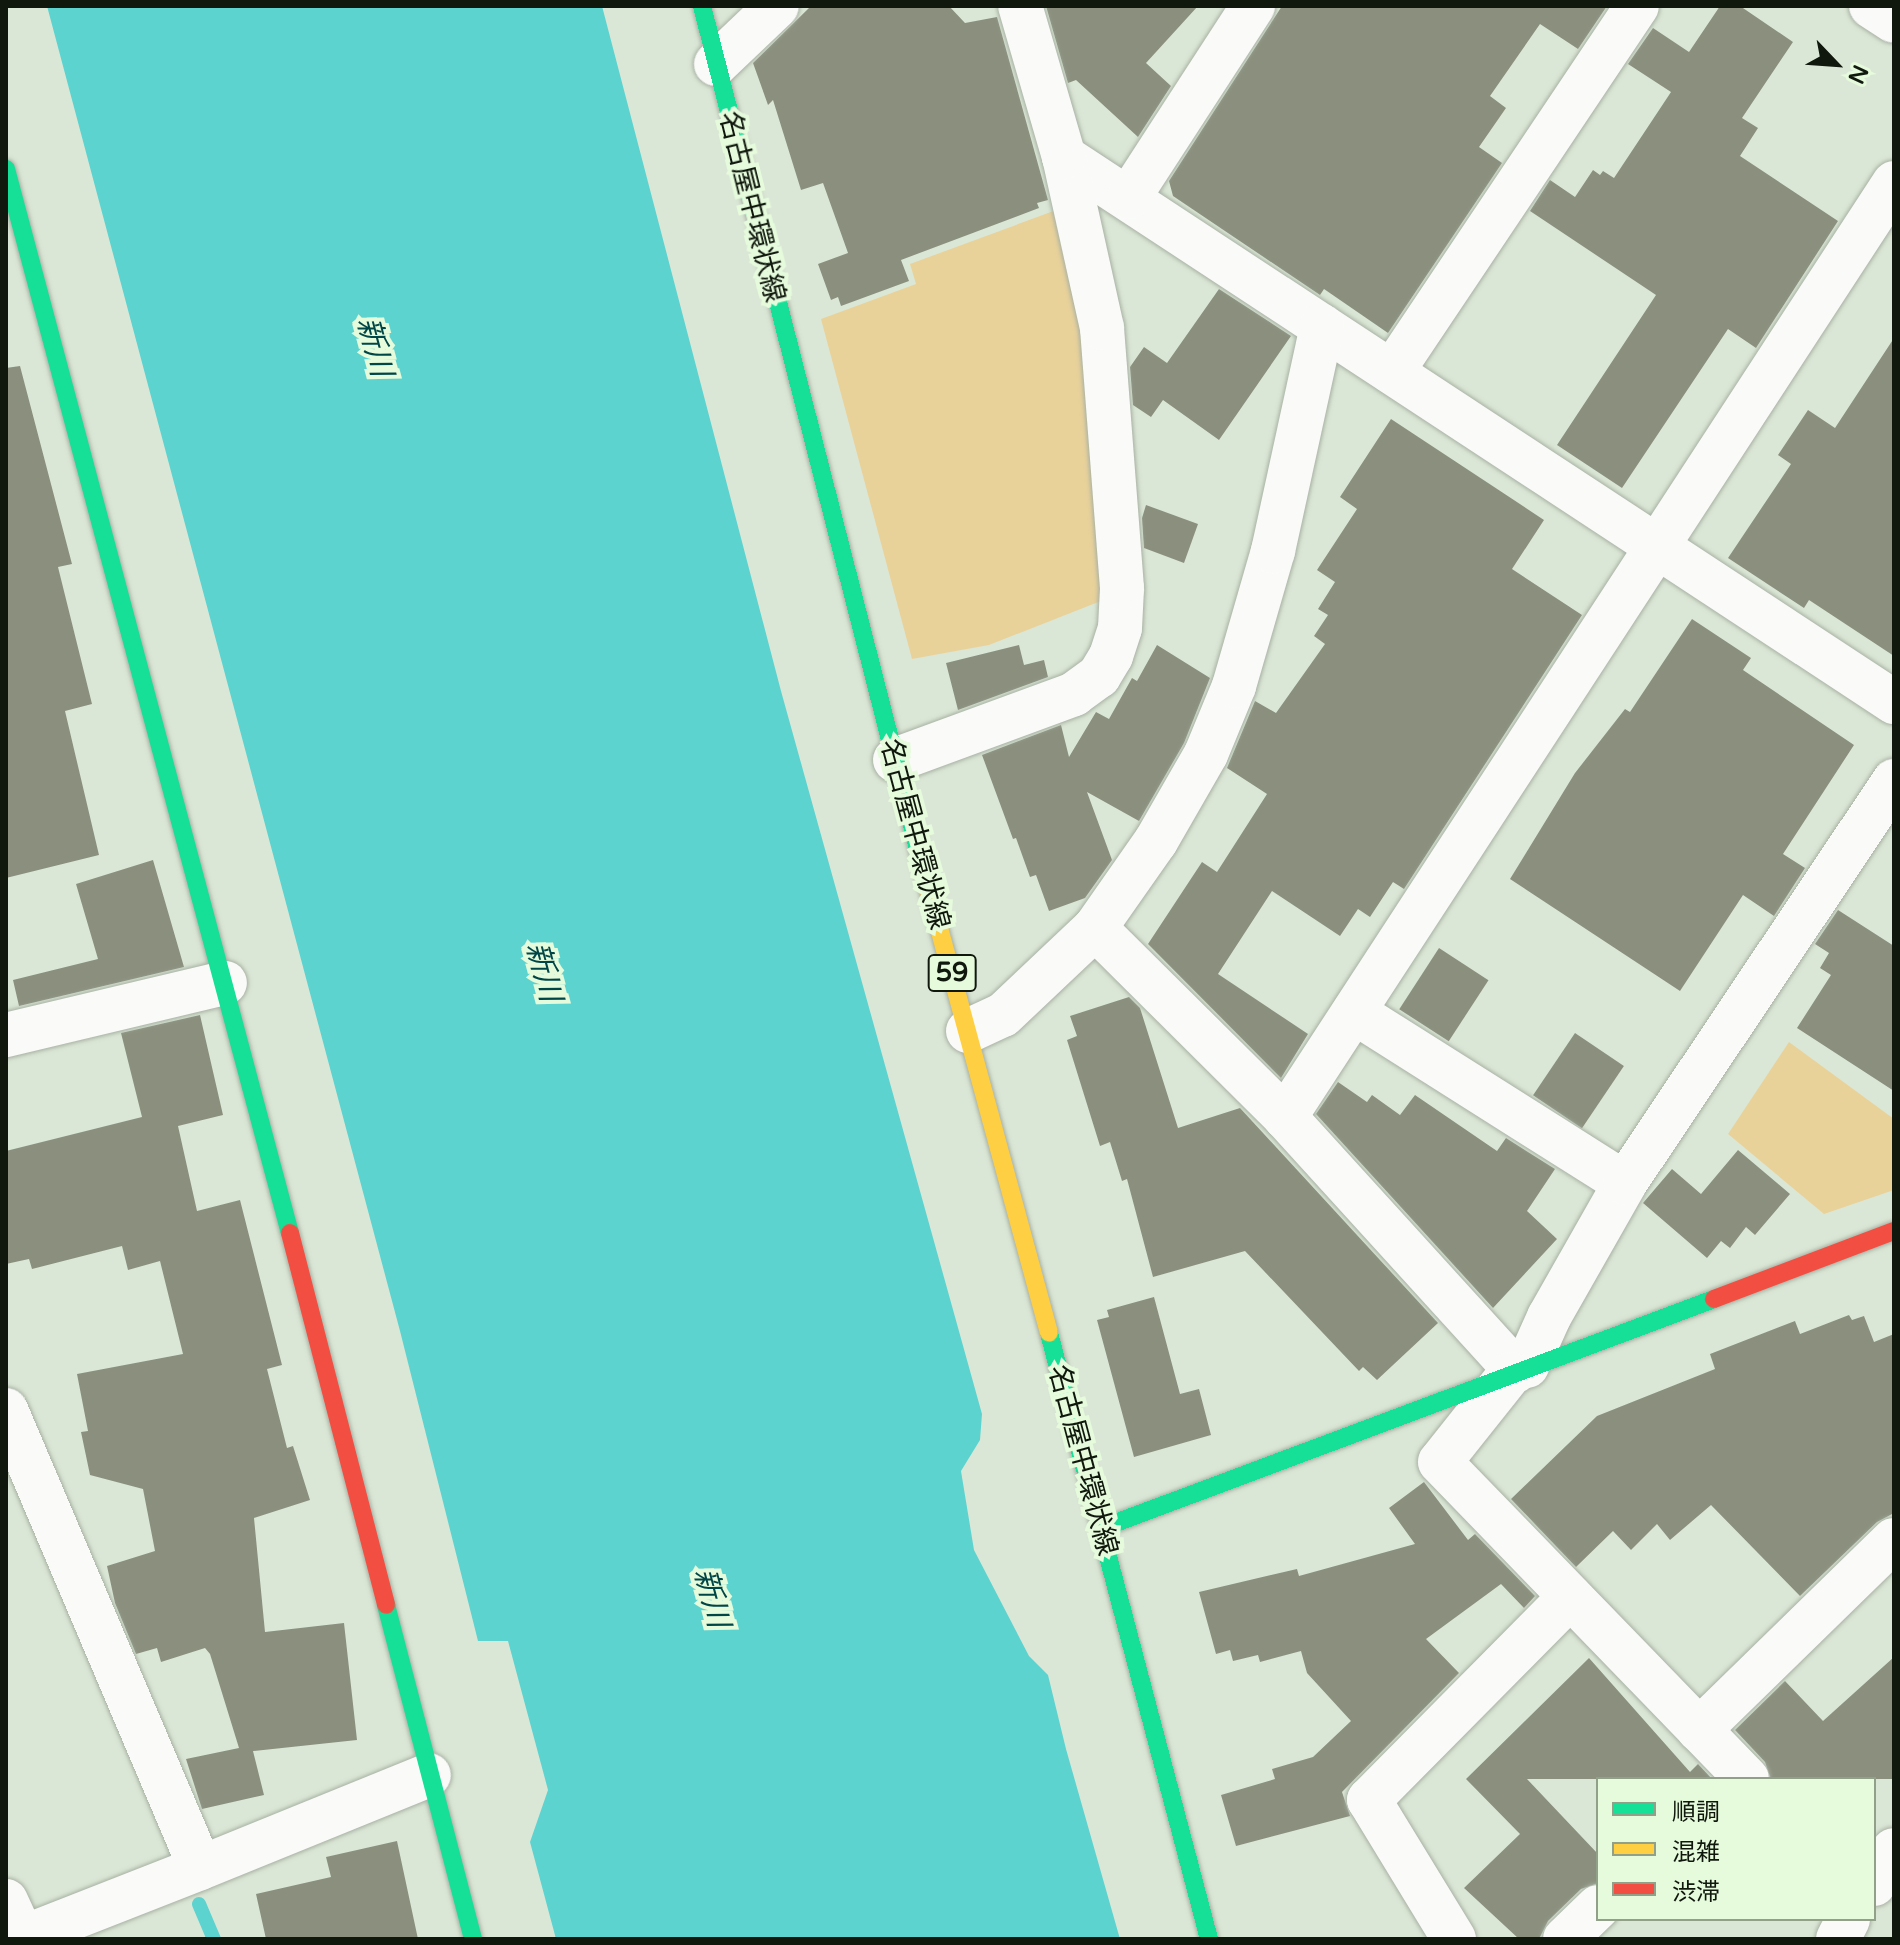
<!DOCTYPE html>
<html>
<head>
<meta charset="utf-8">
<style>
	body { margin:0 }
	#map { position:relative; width:1900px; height:1945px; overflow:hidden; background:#dbe7d6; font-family:"Varela Round","Noto Sans JP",sans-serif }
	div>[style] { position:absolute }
	.green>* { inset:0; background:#e9d29a }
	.water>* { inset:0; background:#5dd3d0 }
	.stream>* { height:14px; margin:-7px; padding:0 7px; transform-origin:7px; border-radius:7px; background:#5dd3d0 }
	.building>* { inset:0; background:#8b907e; transform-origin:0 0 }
	.roads { filter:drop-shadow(0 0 2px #a8b1a4) drop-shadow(0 0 2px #a8b1a4) }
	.street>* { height:44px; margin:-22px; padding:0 22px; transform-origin:22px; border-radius:22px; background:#fafbf9 }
	.fast>* { height:18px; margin:-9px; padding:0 9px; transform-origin:9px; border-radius:9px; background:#16e098 }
	.slow>* { height:18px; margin:-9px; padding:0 9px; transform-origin:9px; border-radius:9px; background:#ffcf43 }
	.jam>* { height:18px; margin:-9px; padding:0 9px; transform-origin:9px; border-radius:9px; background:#f24e42 }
	span { translate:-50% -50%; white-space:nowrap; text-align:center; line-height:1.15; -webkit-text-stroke:8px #e5fbdc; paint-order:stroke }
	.shield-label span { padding:2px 6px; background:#e5fbdc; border:2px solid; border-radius:6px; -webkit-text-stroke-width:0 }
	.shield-label { font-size:26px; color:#10170d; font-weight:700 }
	.street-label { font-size:28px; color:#10170d }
	.water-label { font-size:30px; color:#004647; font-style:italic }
	.frame { position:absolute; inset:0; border:8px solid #10170d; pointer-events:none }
	.legend { position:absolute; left:1596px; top:1777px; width:280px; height:144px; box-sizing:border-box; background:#e5fbdc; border:2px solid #90a089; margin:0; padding:10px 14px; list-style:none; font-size:24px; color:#10170d }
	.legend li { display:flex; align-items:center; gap:16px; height:40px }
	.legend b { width:40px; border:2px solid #90a089 }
	.north { position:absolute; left:1796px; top:24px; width:80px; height:80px; -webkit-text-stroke:6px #e5fbdc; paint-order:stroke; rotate:115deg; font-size:22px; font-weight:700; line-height:32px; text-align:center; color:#10170d }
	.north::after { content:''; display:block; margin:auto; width:28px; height:36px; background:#10170d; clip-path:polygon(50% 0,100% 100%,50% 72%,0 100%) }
</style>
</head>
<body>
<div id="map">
	<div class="green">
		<div style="clip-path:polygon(1059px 209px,1087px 341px,1106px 599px,989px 645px,912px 659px,821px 319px,916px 284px,910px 264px)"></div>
		<div style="clip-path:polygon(1789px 1042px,1894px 1119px,1894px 1190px,1824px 1214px,1728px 1134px)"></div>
	</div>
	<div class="water">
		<div style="clip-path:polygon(47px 6px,602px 6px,781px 691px,982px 1414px,980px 1440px,961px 1471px,974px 1550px,1029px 1656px,1048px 1675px,1066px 1749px,1120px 1939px,556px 1939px,530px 1842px,548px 1790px,508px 1641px,478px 1641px,400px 1331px)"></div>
	</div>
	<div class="stream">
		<div style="left:199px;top:1904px;width:38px;rotate:67deg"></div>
	</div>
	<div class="building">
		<div style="clip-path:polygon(811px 6px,949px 6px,965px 23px,997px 17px,1048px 200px,1037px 203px,1039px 208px,901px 260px,909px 281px,841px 306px,838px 297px,831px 300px,818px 264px,848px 253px,823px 183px,801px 190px,773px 100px,768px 105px,753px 63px)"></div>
		<div style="clip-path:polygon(1046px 6px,1198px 6px,1146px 63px,1171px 86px,1138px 137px,1076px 80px,1068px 83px)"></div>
		<div style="clip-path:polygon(1282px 6px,1607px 6px,1578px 49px,1540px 24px,1490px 96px,1506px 108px,1479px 147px,1502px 163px,1388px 333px,1324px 289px,1320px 295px,1173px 196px,1169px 181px)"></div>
		<div style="clip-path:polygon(1720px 6px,1740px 6px,1793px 42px,1742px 118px,1758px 128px,1740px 156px,1838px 221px,1756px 348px,1728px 329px,1622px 488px,1557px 445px,1656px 295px,1530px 211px,1550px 180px,1575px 197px,1593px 170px,1600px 175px,1603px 171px,1614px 178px,1671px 92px,1628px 64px,1653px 28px,1689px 52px)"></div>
		<div style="clip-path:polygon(1219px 289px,1291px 336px,1219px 440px,1163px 400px,1151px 417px,1133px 405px,1130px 367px,1144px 347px,1167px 363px)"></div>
		<div style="clip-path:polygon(1894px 338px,1894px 656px,1809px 600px,1804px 608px,1728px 558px,1791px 464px,1778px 455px,1808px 410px,1835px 428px)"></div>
		<div style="clip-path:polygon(20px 366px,72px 564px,58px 567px,92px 704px,65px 711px,99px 855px,6px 878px,6px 368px)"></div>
		<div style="clip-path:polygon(1391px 419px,1544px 520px,1512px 569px,1582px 615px,1404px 889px,1393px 882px,1370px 917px,1358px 909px,1340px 936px,1272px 891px,1218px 974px,1308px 1034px,1281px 1078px,1148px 944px,1202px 862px,1217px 872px,1267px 794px,1227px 768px,1255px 701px,1276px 713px,1325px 644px,1314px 636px,1328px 615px,1318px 609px,1335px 582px,1317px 570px,1357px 509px,1340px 497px)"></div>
		<div style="clip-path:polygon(1146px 505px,1198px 524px,1184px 563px,1144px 548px,1142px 518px)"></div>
		<div style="clip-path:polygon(1692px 619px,1751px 658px,1743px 670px,1854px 745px,1783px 854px,1805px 868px,1774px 916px,1743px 895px,1680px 991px,1510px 879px,1575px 773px,1625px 709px,1630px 712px)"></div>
		<div style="clip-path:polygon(1019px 645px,1024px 665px,1044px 660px,1048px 677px,958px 710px,946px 663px)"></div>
		<div style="clip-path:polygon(1157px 645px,1210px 678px,1184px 743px,1139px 821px,1087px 792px,1112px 860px,1085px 898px,1049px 911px,1036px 875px,1030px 877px,1016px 838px,1013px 839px,982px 755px,1061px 725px,1069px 757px,1096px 712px,1109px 719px,1132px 678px,1137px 681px)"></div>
		<div style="clip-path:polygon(153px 860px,184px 967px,19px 1006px,13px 980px,98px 959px,76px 884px)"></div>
		<div style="clip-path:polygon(1838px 910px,1894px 946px,1894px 1091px,1797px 1028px,1831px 975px,1820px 968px,1829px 953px,1815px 944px)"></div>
		<div style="left:1439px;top:948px;width:59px;height:73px;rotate:33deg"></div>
		<div style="clip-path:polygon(1129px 997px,1140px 1008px,1178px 1128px,1240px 1108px,1438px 1323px,1377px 1380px,1363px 1367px,1359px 1371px,1245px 1251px,1153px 1277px,1127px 1179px,1122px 1181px,1110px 1142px,1100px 1146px,1067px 1040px,1077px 1036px,1070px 1016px)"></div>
		<div style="clip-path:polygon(200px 1015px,223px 1115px,178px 1126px,197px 1211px,240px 1200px,282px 1365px,267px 1369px,287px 1448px,293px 1446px,310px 1500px,254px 1518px,265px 1632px,344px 1623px,357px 1740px,253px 1751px,264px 1795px,202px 1809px,186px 1759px,239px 1748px,210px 1654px,205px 1648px,161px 1662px,157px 1648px,136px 1654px,115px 1603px,107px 1566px,155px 1551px,143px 1489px,90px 1475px,81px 1432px,88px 1431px,77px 1374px,183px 1354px,160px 1261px,128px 1270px,122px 1246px,32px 1269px,29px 1259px,6px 1264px,6px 1151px,142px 1117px,121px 1033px)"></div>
		<div style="left:1575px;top:1033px;width:59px;height:75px;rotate:34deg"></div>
		<div style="clip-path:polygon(1338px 1082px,1367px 1102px,1372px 1095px,1400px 1115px,1415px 1095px,1497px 1151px,1506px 1138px,1555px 1169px,1527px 1211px,1557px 1239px,1493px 1308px,1316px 1114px)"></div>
		<div style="clip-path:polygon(1738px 1150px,1790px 1194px,1755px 1235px,1746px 1227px,1730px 1248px,1721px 1241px,1707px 1258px,1643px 1203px,1672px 1169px,1701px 1194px)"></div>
		<div style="clip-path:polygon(1154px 1297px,1180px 1394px,1199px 1389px,1211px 1435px,1134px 1457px,1097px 1320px,1109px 1317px,1107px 1310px)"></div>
		<div style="clip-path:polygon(1849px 1315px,1852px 1320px,1864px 1316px,1874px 1342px,1894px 1334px,1894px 1513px,1877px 1522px,1800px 1596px,1711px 1505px,1670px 1540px,1657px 1524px,1631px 1550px,1613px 1531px,1576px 1567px,1511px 1499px,1597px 1416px,1715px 1369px,1710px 1354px,1795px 1321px,1800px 1334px)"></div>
		<div style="clip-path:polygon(1424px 1482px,1468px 1540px,1475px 1534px,1535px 1596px,1524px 1608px,1501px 1584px,1426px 1639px,1459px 1673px,1342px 1792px,1350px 1816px,1236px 1846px,1221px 1795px,1275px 1779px,1272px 1769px,1313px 1757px,1351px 1721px,1307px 1673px,1301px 1651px,1260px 1662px,1258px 1655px,1233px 1661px,1230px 1650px,1216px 1654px,1199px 1592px,1297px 1569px,1299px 1576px,1415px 1544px,1389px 1508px)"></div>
		<div style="clip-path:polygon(1894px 1657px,1894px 1779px,1771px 1779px,1765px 1762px,1735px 1730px,1785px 1681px,1823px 1721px)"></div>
		<div style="clip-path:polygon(1589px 1658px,1690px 1772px,1698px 1764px,1712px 1779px,1527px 1779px,1598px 1854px,1598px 1883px,1581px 1889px,1548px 1921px,1539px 1939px,1519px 1939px,1464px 1888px,1520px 1834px,1466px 1779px)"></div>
		<div style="clip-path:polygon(397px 1841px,418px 1939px,266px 1939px,256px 1894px,331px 1877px,326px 1857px)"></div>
	</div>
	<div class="roads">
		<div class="street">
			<div style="left:1871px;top:6px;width:27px;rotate:33deg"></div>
			<div style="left:716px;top:64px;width:84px;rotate:-43.6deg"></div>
			<div style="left:1064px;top:157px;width:993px;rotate:33.29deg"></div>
			<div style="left:1129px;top:197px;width:228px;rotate:-57deg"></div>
			<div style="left:1392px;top:372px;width:440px;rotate:-56.2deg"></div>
			<div style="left:895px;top:760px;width:191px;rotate:-20.2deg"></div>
			<div style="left:1074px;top:694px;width:31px;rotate:-36deg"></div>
			<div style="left:1099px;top:676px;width:23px;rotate:-59deg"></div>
			<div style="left:1111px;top:656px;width:29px;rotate:-72deg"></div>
			<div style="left:1120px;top:628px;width:40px;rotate:-87.1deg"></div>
			<div style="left:1122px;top:588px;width:261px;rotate:-94.4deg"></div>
			<div style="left:1102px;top:328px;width:175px;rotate:-102.5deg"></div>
			<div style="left:1064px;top:157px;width:157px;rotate:-106.2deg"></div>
			<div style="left:1095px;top:928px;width:268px;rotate:44.8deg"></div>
			<div style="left:1285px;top:1117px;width:1115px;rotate:-56.89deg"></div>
			<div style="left:1354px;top:1012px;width:320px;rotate:32.3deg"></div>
			<div style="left:968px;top:1031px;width:38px;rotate:-25deg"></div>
			<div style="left:1003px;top:1015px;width:127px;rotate:-43.4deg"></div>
			<div style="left:1095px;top:928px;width:106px;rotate:-55deg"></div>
			<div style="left:1156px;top:841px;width:100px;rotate:-60.1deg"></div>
			<div style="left:1206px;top:754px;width:74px;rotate:-67.6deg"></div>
			<div style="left:1234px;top:686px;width:141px;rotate:-73.9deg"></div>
			<div style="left:1273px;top:551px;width:230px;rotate:-77.7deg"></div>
			<div style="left:6px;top:1035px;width:225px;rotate:-13.4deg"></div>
			<div style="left:1285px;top:1117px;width:343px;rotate:47.7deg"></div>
			<div style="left:1527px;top:1366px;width:54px;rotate:-65.8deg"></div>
			<div style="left:1549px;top:1317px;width:154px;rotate:-60.4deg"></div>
			<div style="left:1625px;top:1183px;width:484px;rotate:-56.2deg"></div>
			<div style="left:1510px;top:1374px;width:112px;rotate:128.5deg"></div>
			<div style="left:1440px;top:1462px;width:441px;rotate:45.9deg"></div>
			<div style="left:6px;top:1410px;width:497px;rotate:67deg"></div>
			<div style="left:200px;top:1868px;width:247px;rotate:-22.1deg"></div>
			<div style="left:1699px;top:1730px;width:272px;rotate:-44.3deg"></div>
			<div style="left:1874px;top:1884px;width:39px;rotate:-60deg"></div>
			<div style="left:6px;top:1901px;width:41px;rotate:65.3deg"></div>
			<div style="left:19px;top:1939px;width:194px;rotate:-21.4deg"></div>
			<div style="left:1454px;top:1939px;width:163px;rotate:-121.4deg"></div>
			<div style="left:1369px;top:1800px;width:286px;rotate:-45.3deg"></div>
			<div style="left:1565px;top:1939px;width:46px;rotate:-44.1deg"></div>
			<div style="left:1838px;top:1939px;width:22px;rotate:-63deg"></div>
		</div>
		<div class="fast">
			<div style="left:702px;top:6px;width:902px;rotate:75.62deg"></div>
			<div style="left:6px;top:169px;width:1101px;rotate:75.06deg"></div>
			<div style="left:1049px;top:1333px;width:627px;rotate:75.21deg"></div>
			<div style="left:1102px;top:1528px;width:653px;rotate:-20.51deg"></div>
			<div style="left:386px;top:1605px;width:345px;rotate:75.4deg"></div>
		</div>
		<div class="slow">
			<div style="left:926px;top:880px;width:469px;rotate:74.8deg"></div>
		</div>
		<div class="jam">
			<div style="left:290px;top:1233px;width:384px;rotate:75.5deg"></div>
			<div style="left:1714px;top:1299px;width:192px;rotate:-20.7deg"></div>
		</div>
	</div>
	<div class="shield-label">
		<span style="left:952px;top:973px">59</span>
	</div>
	<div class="street-label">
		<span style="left:752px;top:207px;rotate:76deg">名古屋中環状線</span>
		<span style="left:915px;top:834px;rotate:75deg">名古屋中環状線</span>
		<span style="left:1083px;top:1460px;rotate:75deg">名古屋中環状線</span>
	</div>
	<div class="water-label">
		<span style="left:374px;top:347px;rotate:75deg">新川</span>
		<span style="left:543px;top:972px;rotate:75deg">新川</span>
		<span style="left:711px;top:1598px;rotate:75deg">新川</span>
	</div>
	<div class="frame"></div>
	<ul class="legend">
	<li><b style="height:10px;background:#16e098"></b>順調</li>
	<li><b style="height:10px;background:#ffcf43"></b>混雑</li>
	<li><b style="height:10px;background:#f24e42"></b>渋滞</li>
	</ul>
	<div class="north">N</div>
</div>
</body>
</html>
